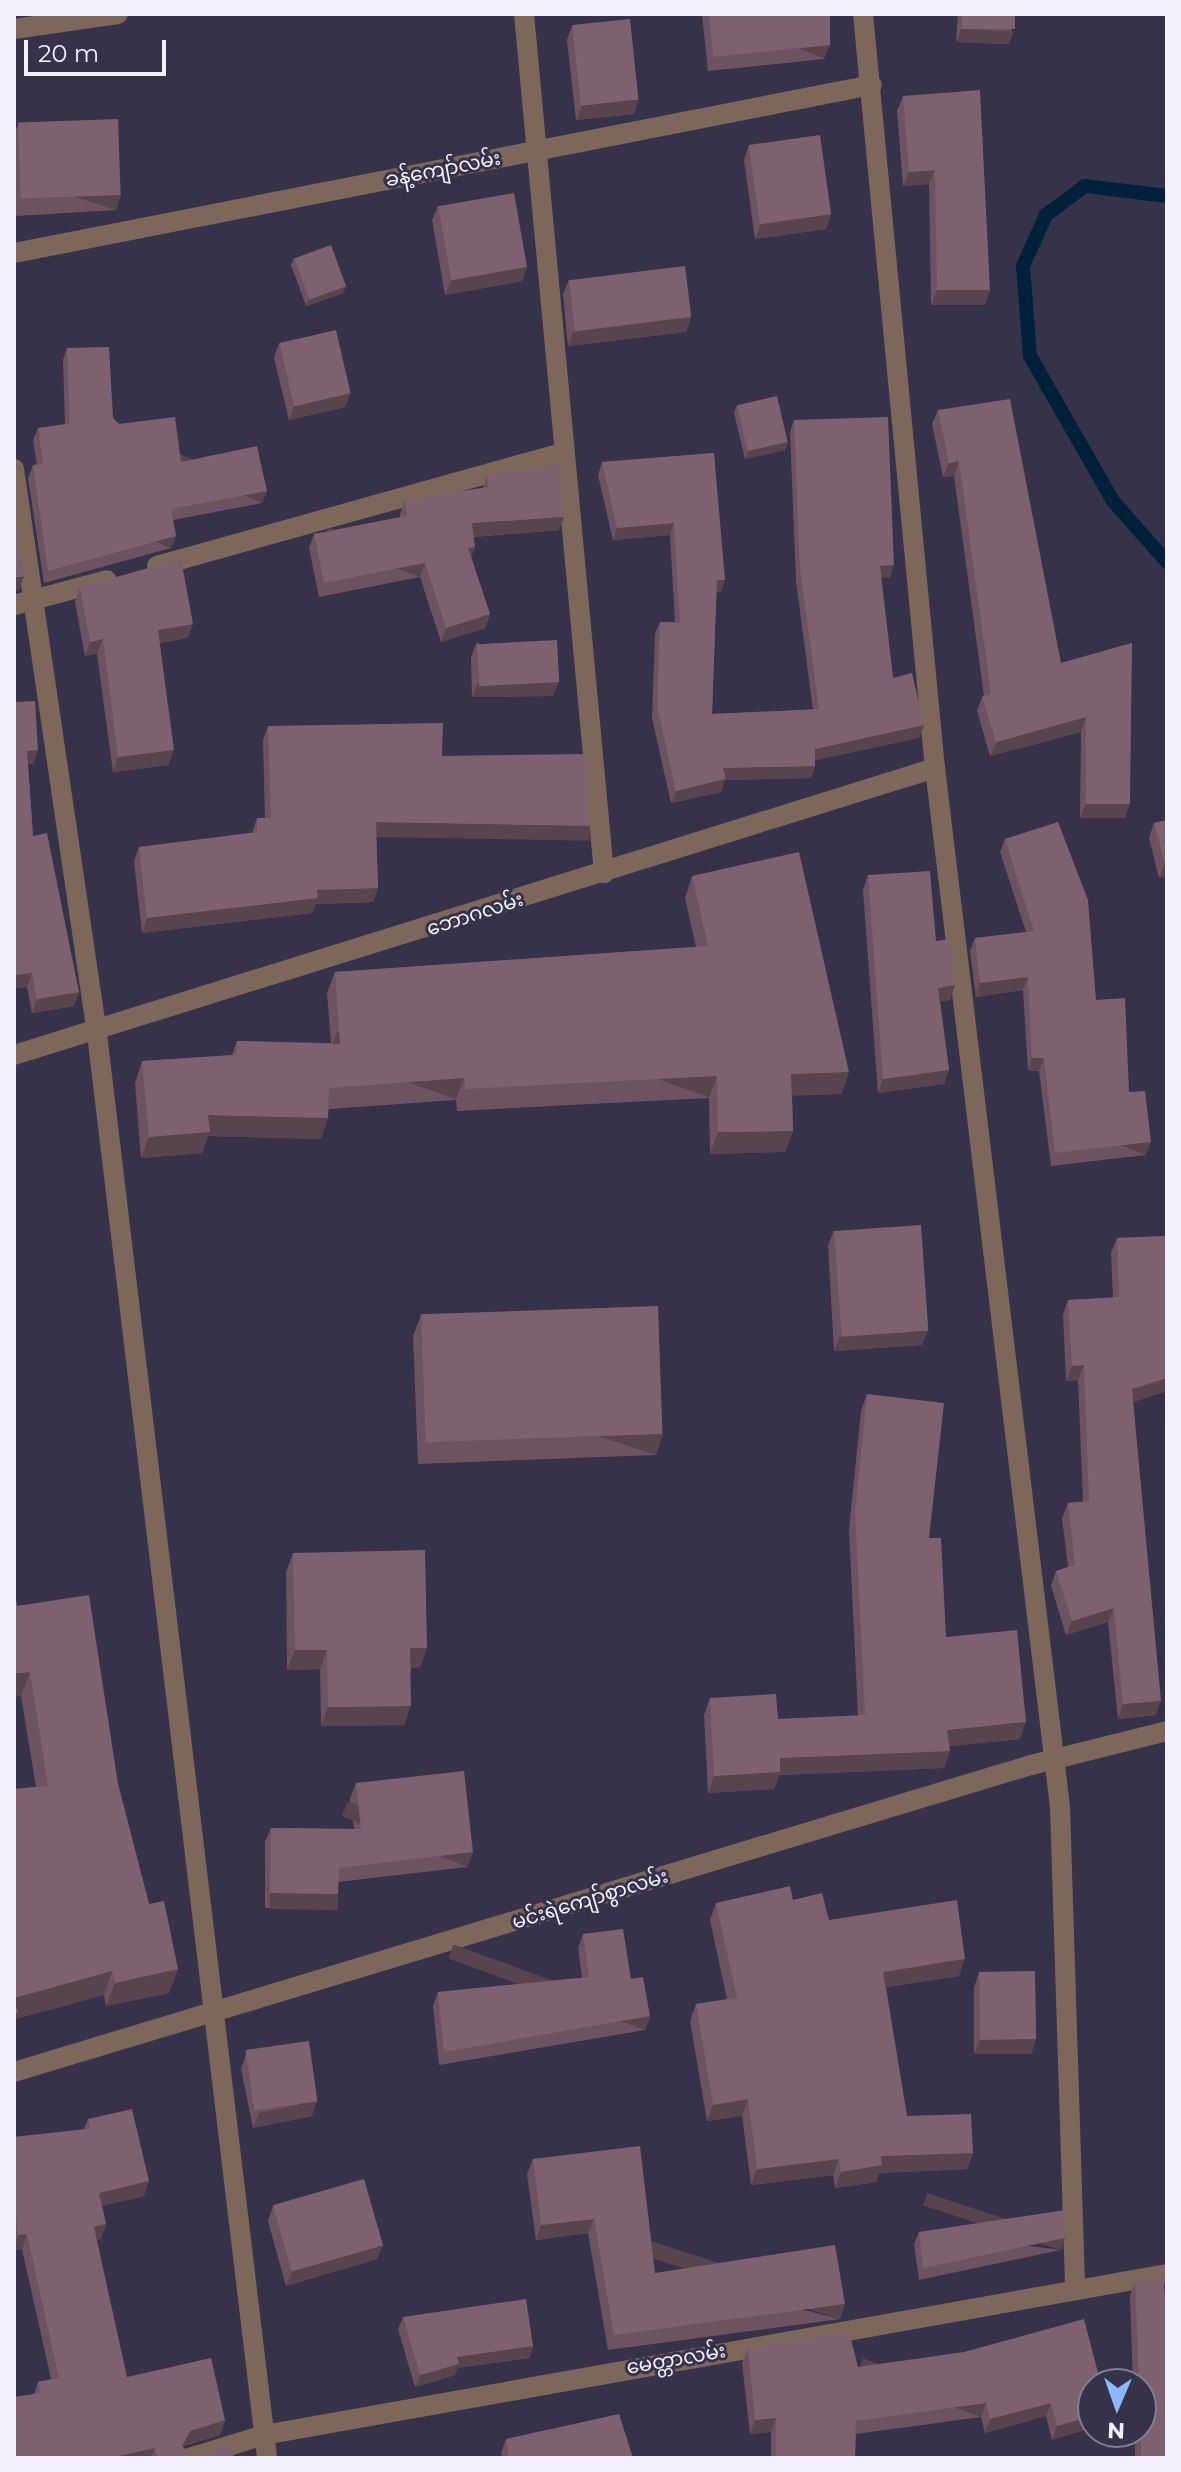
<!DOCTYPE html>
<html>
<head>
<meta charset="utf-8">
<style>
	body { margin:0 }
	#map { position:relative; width:1181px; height:2472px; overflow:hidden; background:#36324a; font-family:Montserrat,"Noto Sans Myanmar",sans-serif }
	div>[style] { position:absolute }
	.stream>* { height:14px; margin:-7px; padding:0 7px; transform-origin:7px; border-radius:7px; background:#002139 }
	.minor>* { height:20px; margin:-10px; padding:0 10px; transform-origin:10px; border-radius:10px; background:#7d675b }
	.wall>* { inset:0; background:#6c535f }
	.shaded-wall>* { inset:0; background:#58444d; transform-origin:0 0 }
	.building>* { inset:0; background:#7d616e; transform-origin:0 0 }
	span { translate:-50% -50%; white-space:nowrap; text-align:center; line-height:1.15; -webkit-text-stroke:6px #36324a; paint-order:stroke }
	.street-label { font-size:20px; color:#f3f1fe }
	.frame { position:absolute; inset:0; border:16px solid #f3f1fe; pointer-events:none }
	.north { position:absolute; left:1077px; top:2368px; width:80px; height:80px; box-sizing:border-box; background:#36324a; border:2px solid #827e92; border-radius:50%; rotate:182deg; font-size:22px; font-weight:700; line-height:32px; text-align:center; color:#f3f1fe }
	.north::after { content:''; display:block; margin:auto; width:28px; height:36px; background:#8db9fc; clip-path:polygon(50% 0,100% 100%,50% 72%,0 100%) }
	.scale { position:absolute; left:24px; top:40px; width:142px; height:36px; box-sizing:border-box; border:4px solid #f3f1fe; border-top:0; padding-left:10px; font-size:24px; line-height:28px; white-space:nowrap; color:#f3f1fe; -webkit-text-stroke:6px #36324a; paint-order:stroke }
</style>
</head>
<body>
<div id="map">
	<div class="stream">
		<div style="left:1167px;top:196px;width:83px;rotate:-173deg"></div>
		<div style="left:1085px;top:186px;width:49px;rotate:143.4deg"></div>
		<div style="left:1046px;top:215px;width:56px;rotate:114.3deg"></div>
		<div style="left:1023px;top:266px;width:90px;rotate:85.6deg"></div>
		<div style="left:1030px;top:356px;width:167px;rotate:60.2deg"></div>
		<div style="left:1113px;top:501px;width:81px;rotate:48.5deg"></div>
	</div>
	<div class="minor">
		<div style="left:524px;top:14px;width:863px;rotate:84.68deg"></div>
		<div style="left:863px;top:14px;width:757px;rotate:84.55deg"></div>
		<div style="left:935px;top:768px;width:1046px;rotate:83.14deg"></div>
		<div style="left:1060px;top:1807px;width:478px;rotate:88.2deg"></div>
		<div style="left:14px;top:29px;width:105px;rotate:-8.2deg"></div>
		<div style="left:14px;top:253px;width:874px;rotate:-11.08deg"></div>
		<div style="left:14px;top:469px;width:571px;rotate:81.64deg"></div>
		<div style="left:97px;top:1034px;width:1434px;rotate:83.19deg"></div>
		<div style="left:157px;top:566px;width:421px;rotate:-15.6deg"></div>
		<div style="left:14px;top:605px;width:96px;rotate:-15deg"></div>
		<div style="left:14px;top:1055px;width:965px;rotate:-17.31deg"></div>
		<div style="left:14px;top:2072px;width:1062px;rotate:-16.8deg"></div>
		<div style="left:1031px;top:1765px;width:140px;rotate:-14deg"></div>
		<div style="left:189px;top:2458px;width:78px;rotate:-17deg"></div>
		<div style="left:264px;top:2435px;width:917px;rotate:-10.11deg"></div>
	</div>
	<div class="wall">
		<div style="clip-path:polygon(702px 14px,830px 14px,824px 59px,708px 71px)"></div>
		<div style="clip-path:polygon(958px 14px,1015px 14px,1009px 44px,956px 42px)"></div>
		<div style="clip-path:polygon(572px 25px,634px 114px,576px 120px,567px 40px)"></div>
		<div style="clip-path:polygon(903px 96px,990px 290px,985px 305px,931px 305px,929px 184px,903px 186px,897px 111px)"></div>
		<div style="clip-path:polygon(18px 125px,116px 210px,16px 216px,14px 170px,14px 135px)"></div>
		<div style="clip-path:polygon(749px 145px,826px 229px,755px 239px,744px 160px)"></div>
		<div style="clip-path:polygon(438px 206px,527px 267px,522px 281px,445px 295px,432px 220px)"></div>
		<div style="clip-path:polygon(294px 258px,346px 286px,343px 293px,306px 306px,291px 265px)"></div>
		<div style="clip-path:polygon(569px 280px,691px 317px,686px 332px,568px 346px,563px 294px)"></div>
		<div style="clip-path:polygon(279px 343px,345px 407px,289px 420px,274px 358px)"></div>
		<div style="clip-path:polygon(67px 348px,113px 418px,119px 424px,181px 462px,267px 491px,262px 503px,173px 520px,176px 536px,171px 548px,44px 583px,28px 478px,33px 465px,37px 465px,33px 440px,38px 428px,65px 424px,63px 360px)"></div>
		<div style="clip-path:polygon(737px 405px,788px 442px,785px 450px,745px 459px,734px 413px)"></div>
		<div style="clip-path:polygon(938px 410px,1061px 663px,1132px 643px,1125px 818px,1080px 818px,1081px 732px,990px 756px,977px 711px,982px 697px,984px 696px,954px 476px,943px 477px,932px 424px)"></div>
		<div style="clip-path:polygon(794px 420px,890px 578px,881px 578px,893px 678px,924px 725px,919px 738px,815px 760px,815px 766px,811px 778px,725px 780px,721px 792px,671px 803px,652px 718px,655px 634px,660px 622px,675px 622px,670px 535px,613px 540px,598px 475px,602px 462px,714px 453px,721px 592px,716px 592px,712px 714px,813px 710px,796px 581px,790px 432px)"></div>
		<div style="clip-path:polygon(487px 475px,559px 530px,474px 537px,471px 557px,490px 614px,485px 628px,441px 642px,420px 577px,319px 597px,309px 548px,314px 534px,400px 517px,400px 514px,405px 500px,483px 488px)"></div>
		<div style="clip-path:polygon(80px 587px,193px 624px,187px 638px,160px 643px,168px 765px,113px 772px,97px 654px,85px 656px,75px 602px)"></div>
		<div style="clip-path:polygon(477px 642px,553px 696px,472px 697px,471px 657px)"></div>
		<div style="clip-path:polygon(14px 691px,16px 702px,38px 750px,33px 764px,28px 764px,33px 836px,79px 992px,74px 1006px,32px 1013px,27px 987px,14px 988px)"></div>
		<div style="clip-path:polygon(268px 726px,442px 756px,590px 826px,585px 840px,376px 836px,378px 888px,373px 902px,316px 904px,312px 913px,142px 933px,134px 861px,139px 847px,252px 833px,257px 818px,265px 818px,263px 740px)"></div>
		<div style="clip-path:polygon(1167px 820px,1167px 876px,1159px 878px,1149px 838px,1154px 823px)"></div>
		<div style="clip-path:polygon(1005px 839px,1096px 1000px,1129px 1092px,1146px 1155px,1051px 1166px,1039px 1071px,1028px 1071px,1023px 990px,976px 997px,970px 951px,975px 938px,1026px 932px,1000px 852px)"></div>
		<div style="clip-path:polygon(868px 875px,955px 985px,950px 1000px,940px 1001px,949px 1070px,944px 1084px,878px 1093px,863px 890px)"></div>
		<div style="clip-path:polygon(692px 876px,849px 1072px,841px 1094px,792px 1095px,793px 1131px,785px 1152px,710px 1154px,709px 1098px,457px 1111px,456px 1100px,329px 1109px,321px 1139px,208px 1136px,202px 1153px,141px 1158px,135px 1083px,142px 1061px,232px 1055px,237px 1041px,331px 1043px,327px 993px,335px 972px,696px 947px,685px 898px)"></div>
		<div style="clip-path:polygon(834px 1230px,922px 1345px,834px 1351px,828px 1245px)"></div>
		<div style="clip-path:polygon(1167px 1236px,1167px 1391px,1133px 1402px,1156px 1715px,1118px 1719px,1108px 1622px,1066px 1635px,1051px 1586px,1056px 1571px,1068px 1567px,1062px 1518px,1068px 1503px,1083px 1502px,1078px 1380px,1066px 1381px,1063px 1315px,1068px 1300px,1113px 1298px,1111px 1253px,1117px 1238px)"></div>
		<div style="clip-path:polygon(421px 1315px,656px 1455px,418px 1464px,413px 1336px)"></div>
		<div style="clip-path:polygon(867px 1394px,929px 1538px,946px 1637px,1020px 1739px,949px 1746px,950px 1751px,944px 1768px,779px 1775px,774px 1789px,708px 1793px,704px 1715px,710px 1698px,778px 1719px,858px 1716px,849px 1529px,861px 1411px)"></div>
		<div style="clip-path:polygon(293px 1553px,427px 1648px,420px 1667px,411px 1668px,404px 1725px,321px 1726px,320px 1669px,287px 1670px,286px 1573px)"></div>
		<div style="clip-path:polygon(17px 1606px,118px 1784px,149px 1904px,178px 1969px,169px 1993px,106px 2006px,104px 1995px,15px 2019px,14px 2023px,14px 1789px,36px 1787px,21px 1696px)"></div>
		<div style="clip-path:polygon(356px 1783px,473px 1852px,467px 1867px,338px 1882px,333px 1909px,265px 1908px,265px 1842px,271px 1828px,354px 1829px,350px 1798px)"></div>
		<div style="clip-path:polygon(793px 1900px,829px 1920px,959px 1976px,886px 1987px,907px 2116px,973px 2153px,967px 2169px,879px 2173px,876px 2182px,835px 2188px,833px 2175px,751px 2185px,742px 2116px,707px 2121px,690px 2021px,696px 2004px,727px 1999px,710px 1920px,716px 1903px)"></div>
		<div style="clip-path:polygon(583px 1934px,631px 1979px,650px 2016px,645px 2030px,439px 2065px,433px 2006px,438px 1992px,582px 1978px,578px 1948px)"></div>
		<div style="clip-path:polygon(979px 1973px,1036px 2039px,1031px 2054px,974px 2054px,974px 1987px)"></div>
		<div style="clip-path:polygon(246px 2054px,312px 2116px,253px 2128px,241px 2069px)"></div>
		<div style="clip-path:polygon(88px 2119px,144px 2196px,102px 2206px,106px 2224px,101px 2239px,96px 2240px,127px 2377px,225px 2420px,220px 2435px,184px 2446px,183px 2448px,192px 2456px,234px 2458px,14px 2458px,38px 2382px,51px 2379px,22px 2249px,14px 2250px,14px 2137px,84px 2129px)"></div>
		<div style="clip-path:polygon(533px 2159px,655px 2273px,840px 2319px,608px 2350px,588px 2233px,536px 2240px,527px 2174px)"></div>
		<div style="clip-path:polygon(273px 2206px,383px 2245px,377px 2259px,286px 2286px,268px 2221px)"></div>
		<div style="clip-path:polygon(919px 2232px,1061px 2250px,919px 2280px,914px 2244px)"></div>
		<div style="clip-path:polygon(1135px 2281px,1167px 2458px,1135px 2458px,1135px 2432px,1141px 2432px,1141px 2384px,1133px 2384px,1130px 2296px)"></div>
		<div style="clip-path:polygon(403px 2317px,533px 2346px,529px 2358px,457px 2368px,455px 2375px,415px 2387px,398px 2329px)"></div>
		<div style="clip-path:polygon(748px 2349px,858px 2367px,1101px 2384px,1052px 2440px,1046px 2416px,985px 2433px,981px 2417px,856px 2434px,855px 2458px,771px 2458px,771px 2432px,750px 2434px,742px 2363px)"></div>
		<div style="clip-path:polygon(506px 2439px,633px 2458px,502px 2458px,501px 2453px)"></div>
	</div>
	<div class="shaded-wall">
		<div style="clip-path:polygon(961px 29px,1014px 31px,1009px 44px,956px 42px)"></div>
		<div style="left:830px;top:45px;width:15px;height:118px;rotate:113deg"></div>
		<div style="clip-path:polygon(639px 99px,634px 114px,576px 120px,582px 106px)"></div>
		<div style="clip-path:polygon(935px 170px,929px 184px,903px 186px,909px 172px)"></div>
		<div style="left:121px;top:195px;width:16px;height:99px;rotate:108deg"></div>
		<div style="clip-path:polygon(831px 214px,826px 229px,755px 239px,761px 224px)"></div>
		<div style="clip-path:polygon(527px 267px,522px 281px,445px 295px,451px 280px)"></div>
		<div style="clip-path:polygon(346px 286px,343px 293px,306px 306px,309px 299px)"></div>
		<div style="clip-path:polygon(937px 290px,990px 290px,985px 305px,931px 305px)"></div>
		<div style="clip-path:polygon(691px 317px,686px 332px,568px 346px,573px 332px)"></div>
		<div style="clip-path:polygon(351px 393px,345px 407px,289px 420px,294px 406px)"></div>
		<div style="clip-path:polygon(788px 442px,785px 450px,745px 459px,748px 451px)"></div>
		<div style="clip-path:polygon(959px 461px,954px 476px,943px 477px,949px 463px)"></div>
		<div style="left:267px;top:491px;width:13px;height:98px;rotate:113deg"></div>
		<div style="clip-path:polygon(564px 517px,559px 530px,467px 537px,472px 523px)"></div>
		<div style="clip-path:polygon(674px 523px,670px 535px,613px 540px,617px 528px)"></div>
		<div style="left:176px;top:536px;width:13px;height:133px;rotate:113deg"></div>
		<div style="clip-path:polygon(475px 547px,470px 561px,468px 548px)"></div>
		<div style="left:425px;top:563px;width:15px;height:103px;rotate:110deg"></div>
		<div style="clip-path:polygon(894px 565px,890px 578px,876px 578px,880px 566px)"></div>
		<div style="clip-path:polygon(24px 576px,19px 590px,14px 591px,14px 578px)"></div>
		<div style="clip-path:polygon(717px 580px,725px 580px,721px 592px,712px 593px)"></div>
		<div style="clip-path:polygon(490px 614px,485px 628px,441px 642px,446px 628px)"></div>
		<div style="clip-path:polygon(193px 624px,187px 638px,153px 644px,158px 630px)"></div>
		<div style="clip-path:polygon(103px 639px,97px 654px,85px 656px,90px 642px)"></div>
		<div style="clip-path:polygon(559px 682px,553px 696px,472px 697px,478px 683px)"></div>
		<div style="clip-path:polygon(1086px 717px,1081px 732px,990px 756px,996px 742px)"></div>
		<div style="clip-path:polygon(924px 725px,919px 738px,810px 761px,815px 749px)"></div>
		<div style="clip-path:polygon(38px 750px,33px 764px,22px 765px,27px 751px)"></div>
		<div style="clip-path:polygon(174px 750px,168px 765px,113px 772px,118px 757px)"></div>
		<div style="clip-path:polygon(815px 766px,811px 778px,725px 780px,721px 792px,671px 803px,676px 791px,723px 768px)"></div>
		<div style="clip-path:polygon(1086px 804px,1130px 804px,1125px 818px,1080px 818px)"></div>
		<div style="left:376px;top:822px;width:214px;height:15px;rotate:1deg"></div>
		<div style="clip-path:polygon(1165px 863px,1167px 863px,1167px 876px,1159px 878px)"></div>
		<div style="clip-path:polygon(378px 888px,373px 902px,316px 904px,312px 913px,142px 933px,147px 918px,317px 890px)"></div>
		<div style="clip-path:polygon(32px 973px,27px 987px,14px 988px,14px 975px)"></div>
		<div style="clip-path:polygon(1028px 977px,1023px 990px,976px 997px,980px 983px)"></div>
		<div style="clip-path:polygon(955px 985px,950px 1000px,932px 1002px,938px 988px)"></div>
		<div style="clip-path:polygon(79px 992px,74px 1006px,32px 1013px,37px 999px)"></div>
		<div style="clip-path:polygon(1032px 1058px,1044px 1058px,1039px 1071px,1028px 1071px)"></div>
		<div style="clip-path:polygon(949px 1070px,944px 1084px,878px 1093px,883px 1079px)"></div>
		<div style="clip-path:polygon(849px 1072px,841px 1094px,784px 1096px,791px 1074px)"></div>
		<div style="left:717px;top:1076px;width:23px;height:252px;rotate:110deg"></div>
		<div style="left:464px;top:1078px;width:23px;height:135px;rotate:110deg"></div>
		<div style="clip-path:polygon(208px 1115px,328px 1118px,321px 1139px,208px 1136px,202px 1153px,141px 1158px,149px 1137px)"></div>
		<div style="clip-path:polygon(793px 1131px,785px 1152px,710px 1154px,718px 1132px)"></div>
		<div style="left:1151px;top:1142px;width:14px;height:97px;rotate:111deg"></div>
		<div style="clip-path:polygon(928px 1331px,922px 1345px,834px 1351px,840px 1336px)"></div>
		<div style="clip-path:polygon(1084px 1365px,1078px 1380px,1066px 1381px,1072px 1366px)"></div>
		<div style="clip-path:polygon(1167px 1378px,1167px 1391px,1127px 1404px,1132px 1389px)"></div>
		<div style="left:663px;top:1434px;width:22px;height:237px;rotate:108deg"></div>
		<div style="clip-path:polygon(1114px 1608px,1108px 1622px,1066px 1635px,1072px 1621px)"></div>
		<div style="clip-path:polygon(410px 1648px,427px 1648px,420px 1667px,403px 1668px)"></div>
		<div style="clip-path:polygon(295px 1650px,327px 1650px,320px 1669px,287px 1670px)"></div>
		<div style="clip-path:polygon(30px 1672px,21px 1696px,14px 1697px,14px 1674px)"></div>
		<div style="clip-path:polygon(1161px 1701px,1156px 1715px,1118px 1719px,1123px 1704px)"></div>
		<div style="clip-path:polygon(411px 1706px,404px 1725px,321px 1726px,328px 1707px)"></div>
		<div style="clip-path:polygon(1026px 1722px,1020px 1739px,941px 1747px,947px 1730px)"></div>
		<div style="clip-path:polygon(950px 1751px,944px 1768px,779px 1775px,774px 1789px,708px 1793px,714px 1776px,780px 1758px)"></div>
		<div style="left:473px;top:1852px;width:16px;height:135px;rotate:112deg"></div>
		<div style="left:270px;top:1893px;width:68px;height:16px;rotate:1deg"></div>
		<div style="clip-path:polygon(965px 1959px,959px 1976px,877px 1989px,883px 1972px)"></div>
		<div style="clip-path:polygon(178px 1969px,169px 1993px,106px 2006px,115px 1983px)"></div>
		<div style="clip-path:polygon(112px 1971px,104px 1995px,15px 2019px,14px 2023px,14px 1998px)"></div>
		<div style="left:650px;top:2016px;width:15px;height:209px;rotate:110deg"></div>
		<div style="clip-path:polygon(980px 2039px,1036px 2039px,1031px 2054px,974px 2054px)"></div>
		<div style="clip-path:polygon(748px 2099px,742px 2116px,707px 2121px,713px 2105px)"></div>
		<div style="clip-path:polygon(317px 2101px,312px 2116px,253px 2128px,259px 2113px)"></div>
		<div style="clip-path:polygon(973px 2153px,967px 2169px,879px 2173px,876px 2182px,835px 2188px,841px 2172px,881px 2156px)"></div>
		<div style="clip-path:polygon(839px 2159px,833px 2175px,751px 2185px,757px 2169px)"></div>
		<div style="clip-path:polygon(149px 2181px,144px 2196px,93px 2208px,99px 2193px)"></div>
		<div style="clip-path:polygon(594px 2219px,588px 2233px,536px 2240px,541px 2225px)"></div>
		<div style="clip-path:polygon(106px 2224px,101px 2239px,88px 2242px,94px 2227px)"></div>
		<div style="clip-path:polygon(27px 2234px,22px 2249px,14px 2250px,18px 2235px)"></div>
		<div style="left:1065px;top:2238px;width:13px;height:145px;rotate:108deg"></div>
		<div style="clip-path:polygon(383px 2245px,377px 2259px,286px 2286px,292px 2271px)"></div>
		<div style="left:845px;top:2304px;width:16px;height:233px;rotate:108deg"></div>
		<div style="clip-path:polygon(533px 2346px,529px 2358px,457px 2368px,455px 2375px,415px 2387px,420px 2375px,457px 2357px)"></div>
		<div style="left:986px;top:2403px;width:15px;height:131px;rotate:110deg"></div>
		<div style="clip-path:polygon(1051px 2403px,1046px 2416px,985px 2433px,990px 2419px)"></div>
		<div style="clip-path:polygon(1093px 2416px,1093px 2428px,1052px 2440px,1057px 2426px)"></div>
		<div style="clip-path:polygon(776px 2418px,771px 2432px,750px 2434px,755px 2420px)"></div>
		<div style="clip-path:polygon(225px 2420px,220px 2435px,184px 2446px,178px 2458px,182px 2446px,190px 2431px)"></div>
		<div style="clip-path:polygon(155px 2448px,151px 2458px,109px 2458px)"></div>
	</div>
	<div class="building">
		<div style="clip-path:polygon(709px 14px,830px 14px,830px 45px,713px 57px)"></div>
		<div style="left:962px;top:14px;width:53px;height:15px"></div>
		<div style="left:630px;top:19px;width:81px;height:58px;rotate:84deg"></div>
		<div style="clip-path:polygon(980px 90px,990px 290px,937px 290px,935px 170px,909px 172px,903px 96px)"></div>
		<div style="left:118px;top:119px;width:76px;height:100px;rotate:88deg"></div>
		<div style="left:820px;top:135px;width:80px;height:72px;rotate:82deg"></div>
		<div style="left:514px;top:193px;width:75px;height:77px;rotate:80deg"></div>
		<div style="left:331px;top:245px;width:44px;height:39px;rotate:70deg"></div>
		<div style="left:685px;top:266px;width:51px;height:117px;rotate:83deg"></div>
		<div style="left:336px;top:330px;width:65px;height:58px;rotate:77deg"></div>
		<div style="clip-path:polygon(109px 347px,113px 418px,119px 424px,175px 417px,181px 462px,257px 446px,267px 491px,171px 509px,176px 536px,48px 571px,33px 465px,43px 463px,38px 428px,70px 424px,67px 348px)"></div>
		<div style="left:777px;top:396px;width:47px;height:41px;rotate:77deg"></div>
		<div style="clip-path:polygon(1010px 399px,1061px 663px,1132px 643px,1130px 804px,1086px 804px,1086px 717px,996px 742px,982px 697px,991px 694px,959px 461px,949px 463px,938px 410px)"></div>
		<div style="clip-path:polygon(888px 417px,894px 565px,880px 566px,893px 678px,912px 673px,924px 725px,815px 749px,815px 766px,723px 768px,726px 779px,676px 791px,657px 706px,660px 622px,680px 623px,674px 523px,617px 528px,602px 462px,714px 453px,725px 580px,717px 580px,712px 714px,819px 709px,800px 569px,794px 420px)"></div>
		<div style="clip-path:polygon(559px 465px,564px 517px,472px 523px,475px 547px,468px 548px,490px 614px,446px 628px,425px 563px,324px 583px,314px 534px,407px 516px,405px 500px,488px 487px,487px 475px)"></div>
		<div style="clip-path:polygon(14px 510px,24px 576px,14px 578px)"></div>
		<div style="clip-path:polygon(181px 559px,193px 624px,158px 630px,174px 750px,118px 757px,103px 639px,90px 642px,80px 587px)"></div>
		<div style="left:557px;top:640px;width:42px;height:80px;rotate:87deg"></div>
		<div style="clip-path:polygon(14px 691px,16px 702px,35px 701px,38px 750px,27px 751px,33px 836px,47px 833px,79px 992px,37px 999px,32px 973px,14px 975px)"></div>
		<div style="clip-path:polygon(443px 723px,442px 756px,586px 754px,590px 826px,376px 822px,378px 888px,317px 890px,318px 898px,147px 918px,139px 847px,257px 832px,257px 818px,271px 818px,268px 726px)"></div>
		<div style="clip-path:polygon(1167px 820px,1167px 863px,1165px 863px,1154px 823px)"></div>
		<div style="clip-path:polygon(1058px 822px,1088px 900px,1096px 1000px,1125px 998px,1129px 1092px,1145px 1091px,1151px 1142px,1055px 1153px,1044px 1058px,1032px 1058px,1028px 977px,980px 983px,975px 938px,1034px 931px,1005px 839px)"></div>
		<div style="clip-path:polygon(799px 852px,849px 1072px,791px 1074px,793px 1131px,718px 1132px,717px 1076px,465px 1089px,464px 1078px,329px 1088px,328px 1118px,208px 1115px,210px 1132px,149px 1137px,142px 1061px,236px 1055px,237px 1041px,340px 1044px,335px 972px,708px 946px,692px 876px)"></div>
		<div style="clip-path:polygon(930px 871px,936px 941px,950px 939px,955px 985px,938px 988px,949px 1070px,883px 1079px,868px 875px)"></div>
		<div style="left:921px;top:1225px;width:106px;height:87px;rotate:86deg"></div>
		<div style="clip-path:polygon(1167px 1236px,1167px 1378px,1132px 1389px,1161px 1701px,1123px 1704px,1114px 1608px,1072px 1621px,1056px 1571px,1075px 1565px,1068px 1503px,1089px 1501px,1084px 1365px,1072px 1366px,1068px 1300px,1119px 1297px,1117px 1238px)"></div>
		<div style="left:658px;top:1306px;width:128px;height:237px;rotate:88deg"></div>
		<div style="clip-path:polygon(867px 1394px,944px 1403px,929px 1538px,941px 1538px,946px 1637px,1017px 1630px,1026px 1722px,947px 1730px,950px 1751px,780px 1758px,780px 1772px,714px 1776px,710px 1698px,776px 1694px,778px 1719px,865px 1715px,855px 1512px)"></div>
		<div style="clip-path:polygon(425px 1550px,427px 1648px,410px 1648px,411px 1706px,328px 1707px,327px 1650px,295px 1650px,293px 1553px)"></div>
		<div style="clip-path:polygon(14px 1581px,17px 1606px,89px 1595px,118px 1784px,149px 1904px,164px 1901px,178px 1969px,115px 1983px,112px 1971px,14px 1998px,14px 1789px,48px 1786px,30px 1672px,14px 1674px)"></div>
		<div style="clip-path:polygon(464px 1771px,473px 1852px,339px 1868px,338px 1894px,270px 1893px,271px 1828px,361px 1829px,356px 1783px)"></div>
		<div style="clip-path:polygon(790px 1886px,793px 1900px,822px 1893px,829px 1920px,957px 1900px,965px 1959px,883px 1972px,907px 2116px,971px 2114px,973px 2153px,881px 2156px,882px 2165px,841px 2172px,839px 2159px,757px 2169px,748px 2099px,713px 2105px,696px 2004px,737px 1998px,716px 1903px)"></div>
		<div style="clip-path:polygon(623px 1929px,631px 1979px,643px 1977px,650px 2016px,444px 2052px,438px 1992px,589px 1977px,583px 1934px)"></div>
		<div style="left:1035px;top:1971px;width:68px;height:56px;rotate:89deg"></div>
		<div style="clip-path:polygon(14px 2001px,18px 2012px,14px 2014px)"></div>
		<div style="left:309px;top:2041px;width:61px;height:64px;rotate:82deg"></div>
		<div style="clip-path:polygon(132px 2109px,149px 2181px,99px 2193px,106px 2224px,94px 2227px,127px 2377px,211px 2358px,225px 2420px,190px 2431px,182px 2446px,192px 2456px,231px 2446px,234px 2458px,157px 2458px,155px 2448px,109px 2458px,14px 2458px,14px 2397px,40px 2393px,38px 2382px,59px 2378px,27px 2234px,18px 2235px,14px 2203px,14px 2137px,90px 2129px,88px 2119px)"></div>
		<div style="clip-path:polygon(640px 2146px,655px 2273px,835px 2245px,845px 2304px,614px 2335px,594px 2219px,541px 2225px,533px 2159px)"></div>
		<div style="left:364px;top:2179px;width:69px;height:95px;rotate:74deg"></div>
		<div style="clip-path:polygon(1065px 2210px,1065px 2238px,923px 2268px,919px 2232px)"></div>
		<div style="clip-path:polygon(1163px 2279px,1167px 2309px,1167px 2458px,1141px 2458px,1141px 2384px,1139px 2384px,1135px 2281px)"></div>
		<div style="clip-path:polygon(526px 2299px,533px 2346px,457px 2357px,459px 2364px,420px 2375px,403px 2317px)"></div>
		<div style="clip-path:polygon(1084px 2319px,1101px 2384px,1093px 2384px,1093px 2416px,1057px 2426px,1051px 2403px,990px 2419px,986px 2403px,856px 2421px,855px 2458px,776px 2458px,776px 2418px,755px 2420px,748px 2349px,849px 2331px,858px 2367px,964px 2352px)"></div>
		<div style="clip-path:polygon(619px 2414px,633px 2458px,509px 2458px,506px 2439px)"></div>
	</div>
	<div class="street-label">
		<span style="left:443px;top:169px;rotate:-11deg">ခန့်ကျော်လမ်း</span>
		<span style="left:475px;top:914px;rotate:-18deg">ဘောဂလမ်း</span>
		<span style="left:590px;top:1899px;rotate:-17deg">မင်းရဲကျော်စွာလမ်း</span>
		<span style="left:676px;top:2359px;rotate:-10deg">မေတ္တာလမ်း</span>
	</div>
	<div class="frame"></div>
	<div class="north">N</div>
	<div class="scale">20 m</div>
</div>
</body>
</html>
